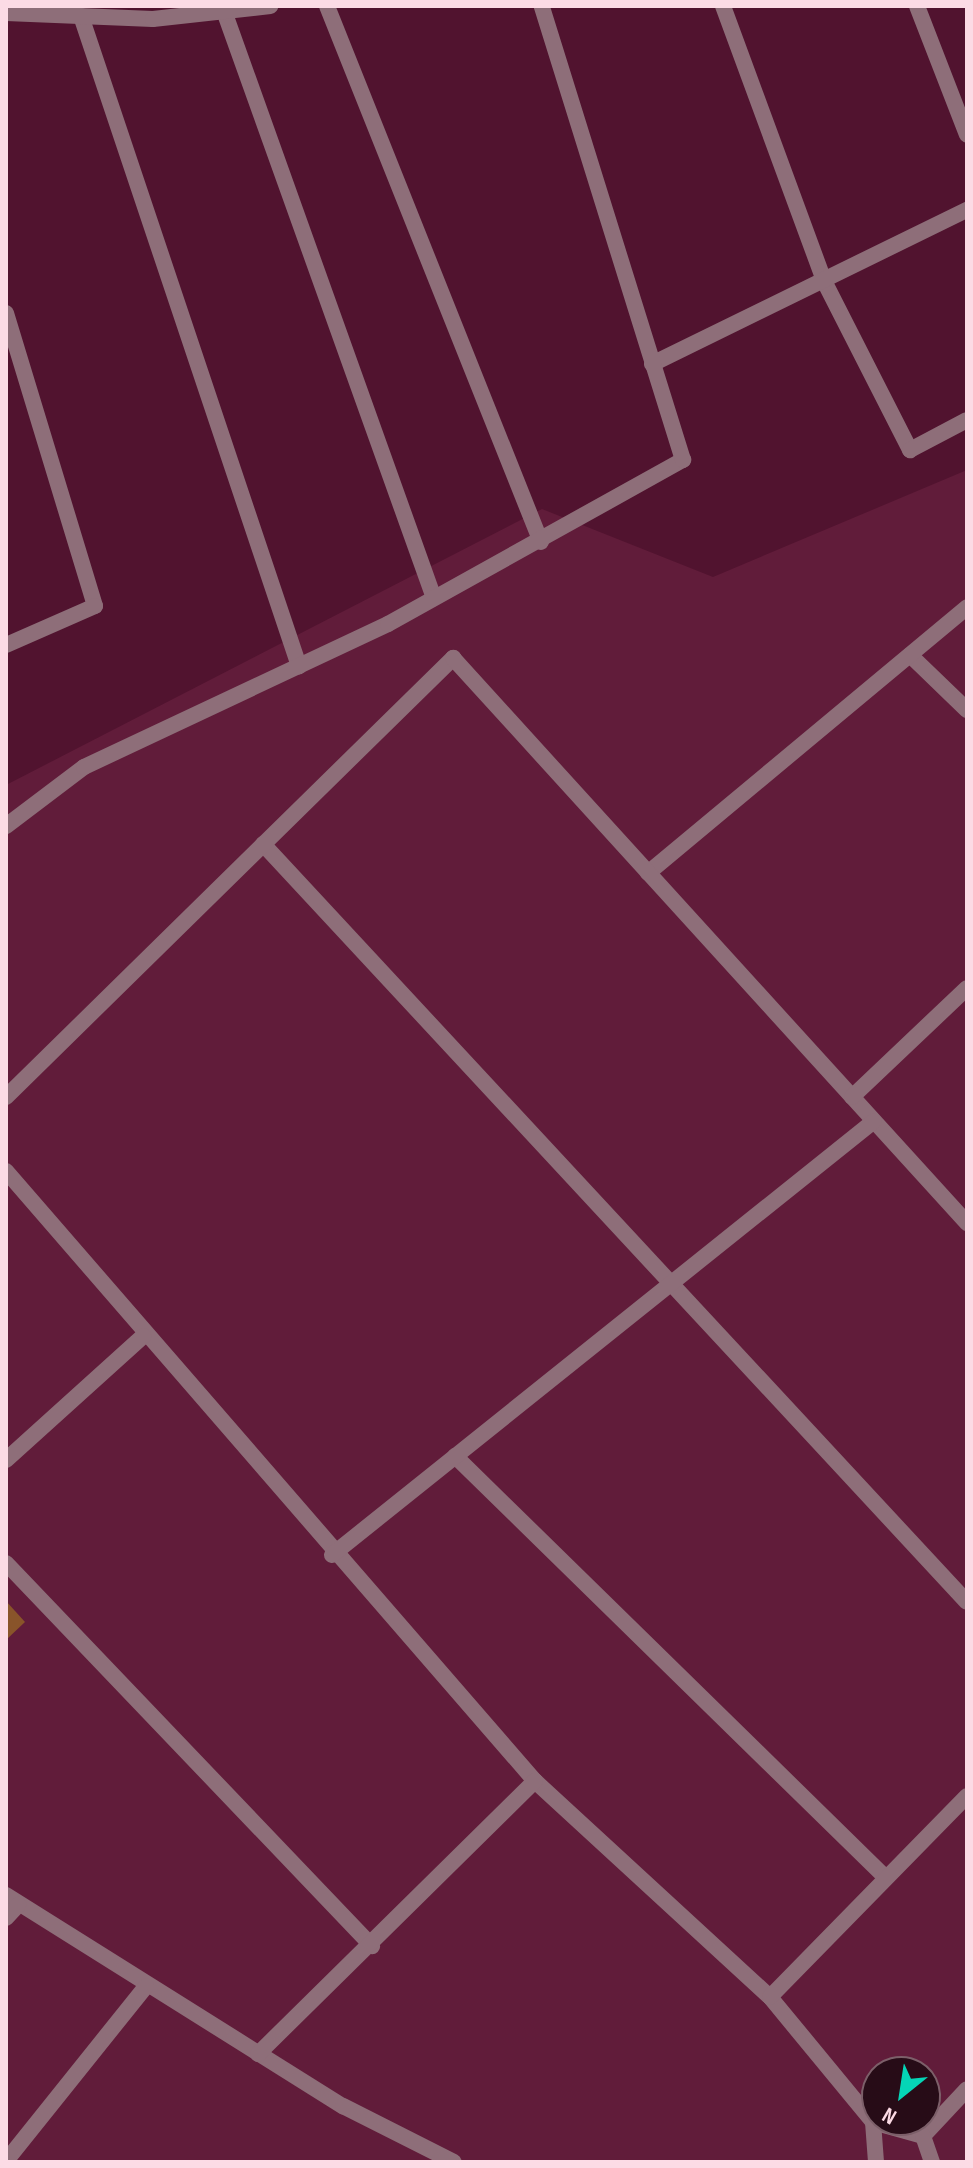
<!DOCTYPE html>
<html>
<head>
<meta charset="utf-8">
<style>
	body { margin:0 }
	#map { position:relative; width:973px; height:2168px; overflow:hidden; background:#51132f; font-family:"Sofia Sans Condensed",sans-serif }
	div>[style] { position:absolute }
	.built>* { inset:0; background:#611c3a }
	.building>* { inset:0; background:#89542a }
	.minor>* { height:16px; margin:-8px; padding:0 8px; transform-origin:8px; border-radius:8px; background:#8e6e79 }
	.tertiary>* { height:16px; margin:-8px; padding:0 8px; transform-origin:8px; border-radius:8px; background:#8e6e79 }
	span { translate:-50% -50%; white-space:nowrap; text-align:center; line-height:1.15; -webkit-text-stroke:7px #270c17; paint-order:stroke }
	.frame { position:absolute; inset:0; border:8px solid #fcdbe5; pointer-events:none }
	.north { position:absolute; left:861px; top:2056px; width:80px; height:80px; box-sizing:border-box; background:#270c17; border:2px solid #7c5f69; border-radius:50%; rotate:210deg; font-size:22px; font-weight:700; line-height:32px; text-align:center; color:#fcdbe5 }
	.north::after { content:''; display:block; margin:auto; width:28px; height:36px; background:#05d5b6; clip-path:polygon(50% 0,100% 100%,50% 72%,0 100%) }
</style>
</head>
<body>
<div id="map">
	<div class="built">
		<div style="clip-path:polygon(evenodd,967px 470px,967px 2162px,6px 2162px,6px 785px,542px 509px,713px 577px,967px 470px,877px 2072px,925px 2072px,925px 2120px,877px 2120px,877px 2072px)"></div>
	</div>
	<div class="building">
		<div style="clip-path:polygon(6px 1601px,25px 1622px,6px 1640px)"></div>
	</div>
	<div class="minor">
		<div style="left:327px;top:6px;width:577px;rotate:68.24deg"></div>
		<div style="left:723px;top:6px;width:293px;rotate:69.8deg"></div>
		<div style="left:824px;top:281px;width:190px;rotate:63deg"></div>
		<div style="left:910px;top:450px;width:64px;rotate:-27.8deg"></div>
		<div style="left:917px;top:6px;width:138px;rotate:68.8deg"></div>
		<div style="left:224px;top:11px;width:623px;rotate:70.32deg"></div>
		<div style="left:81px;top:16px;width:686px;rotate:71.46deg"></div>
		<div style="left:6px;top:313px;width:306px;rotate:73.1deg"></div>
		<div style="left:95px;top:606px;width:97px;rotate:156.3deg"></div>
		<div style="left:652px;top:364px;width:351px;rotate:-26.1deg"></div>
		<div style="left:910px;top:655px;width:79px;rotate:44deg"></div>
		<div style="left:6px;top:826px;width:98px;rotate:-37.1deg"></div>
		<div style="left:84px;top:767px;width:336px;rotate:-25.2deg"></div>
		<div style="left:388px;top:624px;width:338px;rotate:-29.1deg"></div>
		<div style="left:683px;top:460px;width:475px;rotate:-107.3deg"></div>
		<div style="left:263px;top:844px;width:1034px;rotate:47.12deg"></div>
		<div style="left:648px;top:873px;width:415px;rotate:-39.8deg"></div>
		<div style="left:6px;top:1097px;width:627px;rotate:-44.48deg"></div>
		<div style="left:453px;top:658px;width:764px;rotate:47.71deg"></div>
		<div style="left:852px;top:1097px;width:158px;rotate:-43.5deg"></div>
		<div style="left:6px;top:1171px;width:807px;rotate:49.07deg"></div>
		<div style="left:535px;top:1781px;width:319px;rotate:42.6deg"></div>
		<div style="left:770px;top:1997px;width:162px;rotate:50.5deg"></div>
		<div style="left:873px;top:2122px;width:52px;rotate:15.6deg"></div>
		<div style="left:455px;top:1456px;width:602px;rotate:44.39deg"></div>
		<div style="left:6px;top:1460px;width:185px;rotate:-42.1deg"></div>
		<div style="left:332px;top:1555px;width:694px;rotate:-38.69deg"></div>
		<div style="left:6px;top:1563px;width:530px;rotate:46.3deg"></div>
		<div style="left:6px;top:1895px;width:398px;rotate:32.1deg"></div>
		<div style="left:343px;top:2106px;width:124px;rotate:26.8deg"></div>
		<div style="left:6px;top:1918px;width:18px;rotate:-47deg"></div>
		<div style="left:770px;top:1997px;width:281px;rotate:-45.6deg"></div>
		<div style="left:258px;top:2054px;width:389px;rotate:-44.6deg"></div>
		<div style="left:873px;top:2122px;width:40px;rotate:85.7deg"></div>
		<div style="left:923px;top:2136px;width:64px;rotate:-46.9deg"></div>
		<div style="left:923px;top:2136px;width:28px;rotate:71deg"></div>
		<div style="left:6px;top:2161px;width:224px;rotate:-51.3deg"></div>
	</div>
	<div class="tertiary">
		<div style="left:6px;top:13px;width:147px;rotate:2.3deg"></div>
		<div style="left:153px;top:19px;width:118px;rotate:-6.3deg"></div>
	</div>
	<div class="frame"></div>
	<div class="north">N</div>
</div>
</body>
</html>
